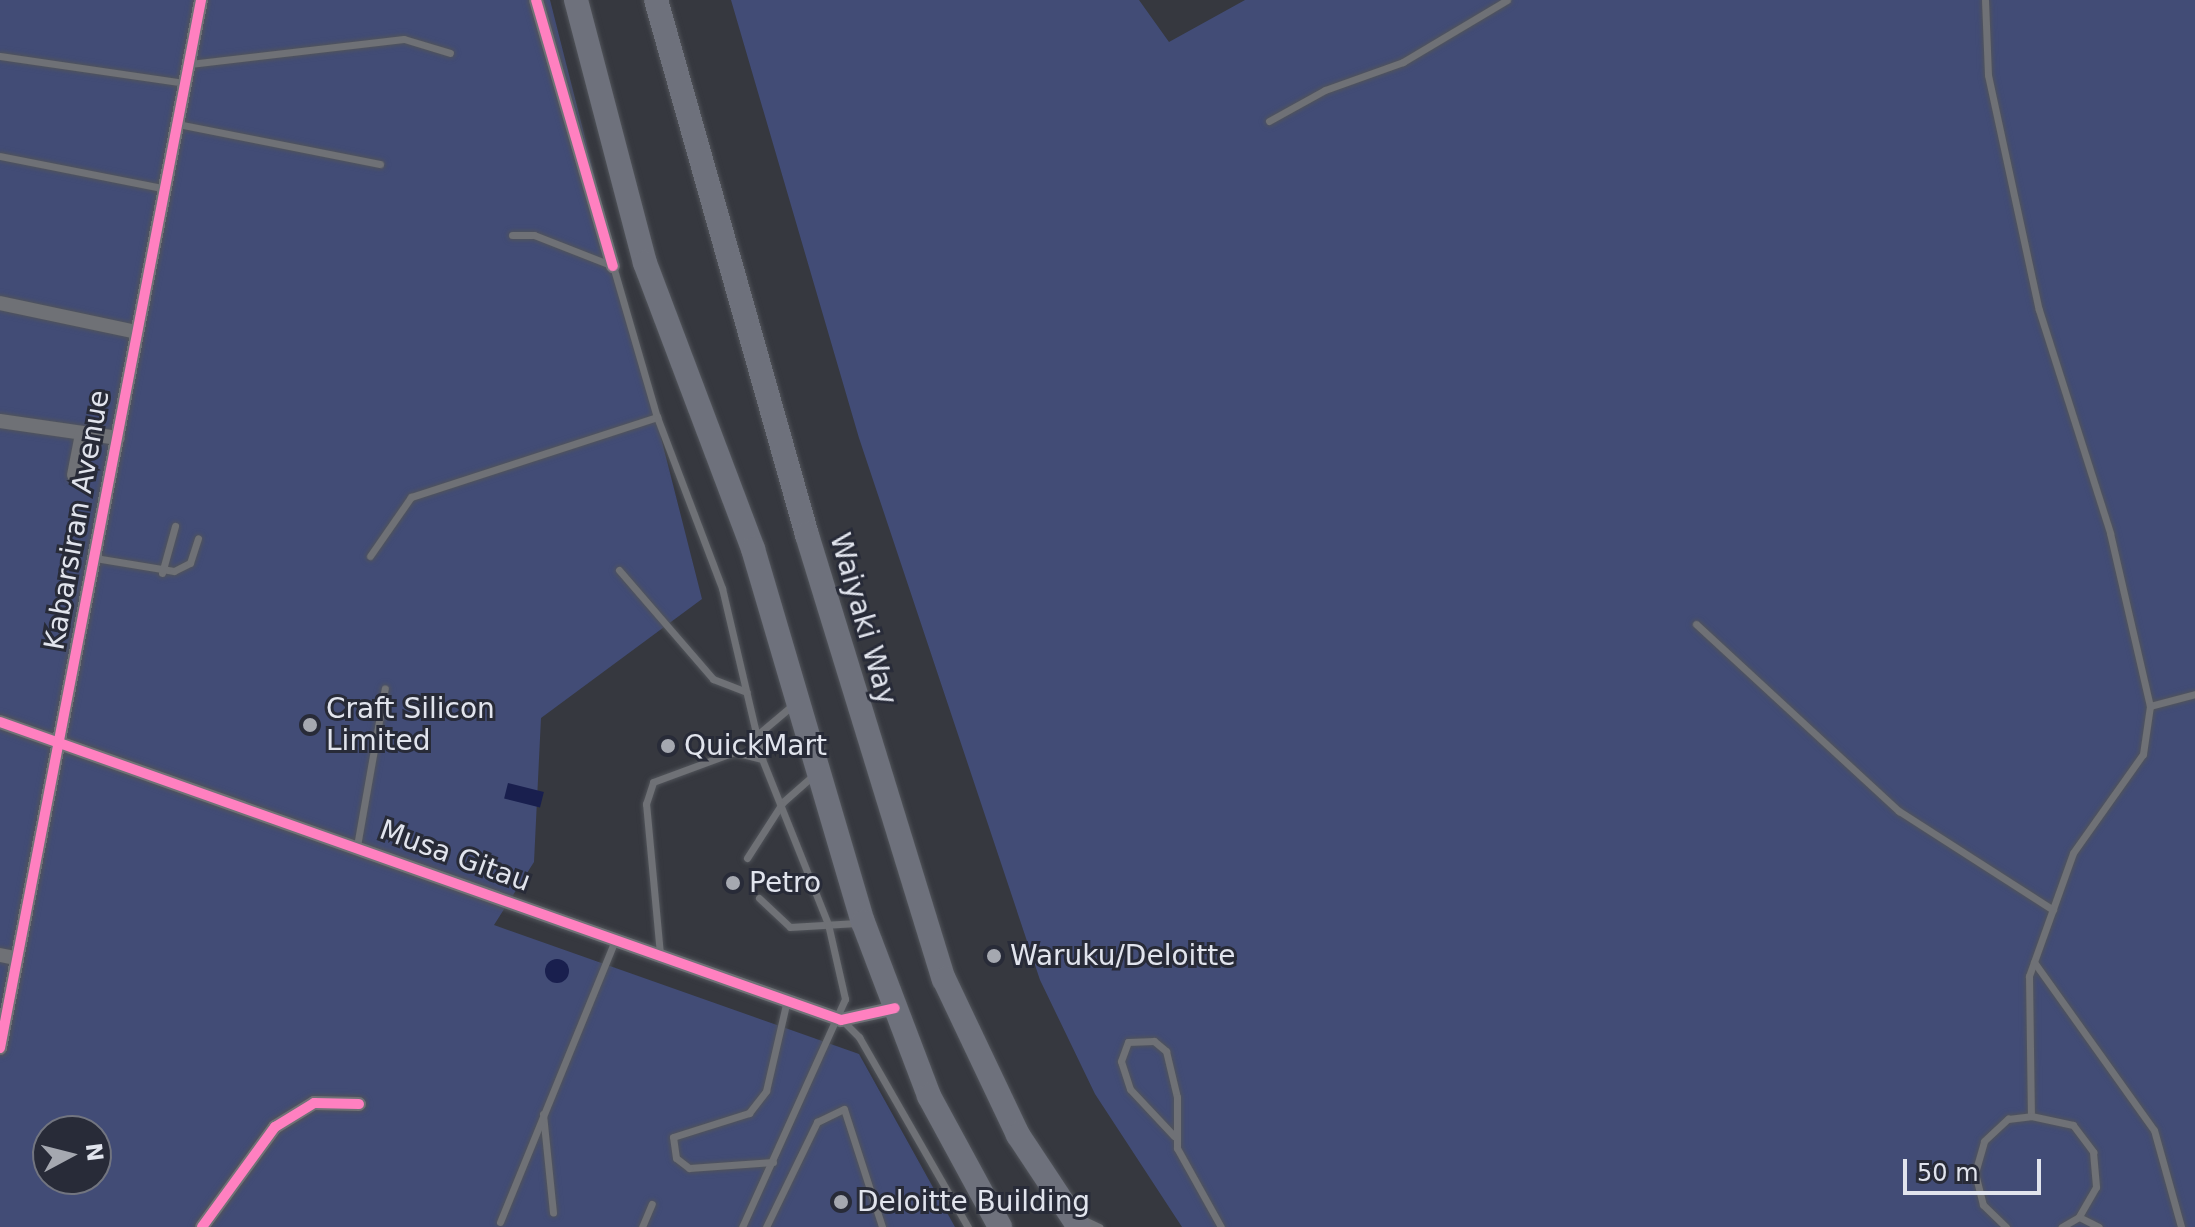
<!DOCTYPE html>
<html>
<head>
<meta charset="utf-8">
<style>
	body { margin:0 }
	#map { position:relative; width:2195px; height:1227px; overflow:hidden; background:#36383f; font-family:"DejaVu Sans",sans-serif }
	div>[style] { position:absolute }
	.green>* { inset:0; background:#424c76 }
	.water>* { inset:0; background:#191f4e; transform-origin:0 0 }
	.round { border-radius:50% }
	.roads { filter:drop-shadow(0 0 2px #51545a) drop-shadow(0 0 2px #51545a) }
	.service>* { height:7px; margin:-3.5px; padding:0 3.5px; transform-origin:3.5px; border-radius:3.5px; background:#6f7176 }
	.minor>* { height:14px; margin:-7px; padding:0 7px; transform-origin:7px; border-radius:7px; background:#6f7176 }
	.trunk>* { height:24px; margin:-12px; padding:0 12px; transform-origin:12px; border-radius:12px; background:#6e717c }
	.cycleway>* { height:10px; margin:-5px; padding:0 5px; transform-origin:5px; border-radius:5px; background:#ff80c0 }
	.dots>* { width:22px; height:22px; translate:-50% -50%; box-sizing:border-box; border:4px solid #282b38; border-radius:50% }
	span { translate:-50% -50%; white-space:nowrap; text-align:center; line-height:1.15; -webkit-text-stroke:6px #282b38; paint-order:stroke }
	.street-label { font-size:28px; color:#e1e4ed }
	.poi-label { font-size:28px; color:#e1e4ed }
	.left { translate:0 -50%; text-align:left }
	.north { position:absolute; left:32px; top:1115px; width:80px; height:80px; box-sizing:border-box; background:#282b38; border:2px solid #727580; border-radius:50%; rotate:83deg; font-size:22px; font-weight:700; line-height:32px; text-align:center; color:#e1e4ed }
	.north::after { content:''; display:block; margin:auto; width:28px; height:36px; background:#a5a8b0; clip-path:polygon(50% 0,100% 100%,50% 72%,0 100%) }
	.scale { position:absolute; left:1903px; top:1159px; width:138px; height:36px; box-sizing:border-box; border:4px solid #e1e4ed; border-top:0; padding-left:10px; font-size:24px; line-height:28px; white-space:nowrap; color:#e1e4ed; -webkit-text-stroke:6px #282b38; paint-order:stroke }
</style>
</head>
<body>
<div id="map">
	<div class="green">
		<div style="clip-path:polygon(evenodd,0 0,550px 0,702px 599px,541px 718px,534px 862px,494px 925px,859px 1054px,955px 1227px,0 1227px,0 0,48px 1131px,96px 1131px,96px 1179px,48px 1179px,48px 1131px)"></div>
		<div style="clip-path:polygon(731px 0,1139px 0,1169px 42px,1245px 0,2195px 0,2195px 1227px,1182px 1227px,1095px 1094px,1040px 980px,859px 438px)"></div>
	</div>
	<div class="water">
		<div style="left:508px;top:783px;width:37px;height:16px;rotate:14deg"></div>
		<div class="round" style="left:545px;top:959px;width:24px;height:24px"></div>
	</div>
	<div class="roads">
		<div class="service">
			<div style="left:1985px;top:0;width:75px;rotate:87.7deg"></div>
			<div style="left:1988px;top:75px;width:240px;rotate:77.8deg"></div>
			<div style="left:2039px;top:310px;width:234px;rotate:72.3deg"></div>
			<div style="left:2110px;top:533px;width:178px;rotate:77deg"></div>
			<div style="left:2150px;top:706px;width:49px;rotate:98.3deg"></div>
			<div style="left:2143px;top:754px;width:121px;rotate:125.3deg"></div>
			<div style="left:2073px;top:853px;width:131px;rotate:109.7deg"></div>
			<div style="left:2029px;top:976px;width:140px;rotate:89.2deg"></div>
			<div style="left:0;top:56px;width:186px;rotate:8.3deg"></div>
			<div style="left:190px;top:64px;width:215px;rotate:-6.7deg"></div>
			<div style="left:404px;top:39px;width:48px;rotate:16.9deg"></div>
			<div style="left:1269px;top:121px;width:64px;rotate:-29deg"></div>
			<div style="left:1325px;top:90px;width:83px;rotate:-19.7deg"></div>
			<div style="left:1403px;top:62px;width:121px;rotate:-30.8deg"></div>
			<div style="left:178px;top:124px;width:206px;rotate:11.2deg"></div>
			<div style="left:0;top:156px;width:164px;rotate:11.2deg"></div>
			<div style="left:512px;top:235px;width:22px"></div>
			<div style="left:534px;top:235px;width:85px;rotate:21.4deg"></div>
			<div style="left:613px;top:266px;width:157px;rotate:73.8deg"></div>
			<div style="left:370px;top:556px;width:72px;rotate:-55.2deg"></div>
			<div style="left:411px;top:497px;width:259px;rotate:-18deg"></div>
			<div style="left:657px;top:417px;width:183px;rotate:69.2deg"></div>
			<div style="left:722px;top:588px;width:176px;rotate:76.8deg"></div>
			<div style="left:95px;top:558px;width:80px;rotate:9.3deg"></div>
			<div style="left:174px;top:571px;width:18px;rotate:-27deg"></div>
			<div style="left:190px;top:563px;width:26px;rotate:-72deg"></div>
			<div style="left:619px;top:570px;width:144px;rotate:49.2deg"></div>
			<div style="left:713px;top:679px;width:36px;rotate:21deg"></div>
			<div style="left:162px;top:573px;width:49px;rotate:-74.5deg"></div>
			<div style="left:1696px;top:624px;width:276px;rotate:42.7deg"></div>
			<div style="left:1899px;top:811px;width:183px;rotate:32.7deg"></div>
			<div style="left:2150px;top:706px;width:47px;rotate:-14.9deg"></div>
			<div style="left:756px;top:736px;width:50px;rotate:-40.1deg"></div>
			<div style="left:357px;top:846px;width:160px;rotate:-80deg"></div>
			<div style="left:747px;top:858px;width:67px;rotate:-57.3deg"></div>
			<div style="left:783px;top:802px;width:44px;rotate:-41.3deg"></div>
			<div style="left:759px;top:898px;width:42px;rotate:43.1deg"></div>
			<div style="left:790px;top:927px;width:67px;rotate:-3.4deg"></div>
			<div style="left:660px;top:954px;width:151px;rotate:-95.3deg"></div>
			<div style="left:646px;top:804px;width:23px;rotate:-72deg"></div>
			<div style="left:653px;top:782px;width:86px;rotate:-20.3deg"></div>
			<div style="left:734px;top:752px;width:29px;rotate:14deg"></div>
			<div style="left:762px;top:759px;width:178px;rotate:68.2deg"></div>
			<div style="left:828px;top:924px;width:77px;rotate:77.2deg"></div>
			<div style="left:845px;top:999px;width:250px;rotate:114.3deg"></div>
			<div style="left:2034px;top:962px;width:206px;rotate:54.5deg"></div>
			<div style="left:2154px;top:1130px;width:101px;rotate:74.4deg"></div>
			<div style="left:843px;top:1021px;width:23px;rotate:45deg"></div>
			<div style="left:859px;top:1037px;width:219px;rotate:60.2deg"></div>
			<div style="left:543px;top:1114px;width:99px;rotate:84.2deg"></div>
			<div style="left:1174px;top:1136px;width:64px;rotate:-133.1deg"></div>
			<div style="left:1130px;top:1089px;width:29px;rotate:-108deg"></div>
			<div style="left:1121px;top:1061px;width:20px;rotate:-70deg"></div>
			<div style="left:1128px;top:1042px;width:26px;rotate:-2deg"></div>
			<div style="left:1154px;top:1041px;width:16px;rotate:40deg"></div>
			<div style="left:1166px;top:1051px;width:47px;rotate:76.6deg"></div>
			<div style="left:1177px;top:1097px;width:51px;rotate:90deg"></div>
			<div style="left:1177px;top:1148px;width:90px;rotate:60.9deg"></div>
			<div style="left:773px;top:1162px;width:84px;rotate:175.9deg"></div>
			<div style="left:689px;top:1168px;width:16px;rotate:-142deg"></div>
			<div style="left:676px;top:1158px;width:21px;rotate:-98deg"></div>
			<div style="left:673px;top:1137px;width:80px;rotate:-17.5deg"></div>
			<div style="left:749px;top:1113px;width:28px;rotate:-52deg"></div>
			<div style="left:766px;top:1091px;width:93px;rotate:-77deg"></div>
			<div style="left:2079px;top:1217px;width:22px;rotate:27deg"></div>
			<div style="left:1084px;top:1220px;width:17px;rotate:25deg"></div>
			<div style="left:500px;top:1222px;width:305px;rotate:-67.8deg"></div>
			<div style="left:642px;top:1227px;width:25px;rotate:-67deg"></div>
			<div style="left:766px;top:1227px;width:117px;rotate:-64.1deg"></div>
			<div style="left:817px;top:1122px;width:30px;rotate:-26deg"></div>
			<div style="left:844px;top:1109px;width:124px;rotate:72.1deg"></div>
			<div style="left:2006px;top:1227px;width:32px;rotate:-136deg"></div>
			<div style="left:1983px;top:1205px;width:33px;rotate:-104deg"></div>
			<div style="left:1975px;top:1173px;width:33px;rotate:-74deg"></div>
			<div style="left:1984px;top:1141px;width:33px;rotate:-43deg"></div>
			<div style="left:2008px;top:1119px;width:23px;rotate:-7deg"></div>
			<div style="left:2031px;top:1116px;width:43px;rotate:12.1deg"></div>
			<div style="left:2073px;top:1125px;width:34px;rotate:53deg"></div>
			<div style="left:2093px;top:1152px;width:35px;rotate:85deg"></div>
			<div style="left:2096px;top:1187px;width:34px;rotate:120deg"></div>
			<div style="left:2079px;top:1217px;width:20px;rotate:150deg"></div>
		</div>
		<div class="minor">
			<div style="left:536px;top:0;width:277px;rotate:73.9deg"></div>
			<div style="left:0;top:303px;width:135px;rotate:12deg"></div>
			<div style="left:0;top:421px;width:119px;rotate:8.2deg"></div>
			<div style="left:74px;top:475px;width:42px;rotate:-79deg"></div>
			<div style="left:0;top:722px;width:892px;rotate:19.51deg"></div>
			<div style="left:841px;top:1020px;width:55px;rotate:-12.5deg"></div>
			<div style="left:0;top:955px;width:16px;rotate:11deg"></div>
			<div style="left:0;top:1048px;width:1067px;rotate:-79.14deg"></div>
			<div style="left:202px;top:1227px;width:124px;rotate:-53.9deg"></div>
			<div style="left:275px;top:1127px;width:46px;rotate:-31.6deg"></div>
			<div style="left:314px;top:1103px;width:45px;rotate:1.3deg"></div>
		</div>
		<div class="trunk">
			<div style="left:576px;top:0;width:272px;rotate:75.3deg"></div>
			<div style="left:645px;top:263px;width:306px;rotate:69.3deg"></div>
			<div style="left:753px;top:549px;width:389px;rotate:73.6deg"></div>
			<div style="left:863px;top:922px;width:186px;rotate:69.2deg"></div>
			<div style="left:929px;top:1096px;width:149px;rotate:61.5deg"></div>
			<div style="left:656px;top:0;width:556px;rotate:74.24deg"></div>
			<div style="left:807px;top:535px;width:465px;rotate:72.9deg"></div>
			<div style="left:944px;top:979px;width:173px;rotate:64.6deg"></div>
			<div style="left:1018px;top:1135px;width:110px;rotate:56.5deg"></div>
		</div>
	</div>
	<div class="cycleway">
		<div style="left:536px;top:0;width:277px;rotate:73.9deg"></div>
		<div style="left:0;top:722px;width:892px;rotate:19.51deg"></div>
		<div style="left:841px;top:1020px;width:55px;rotate:-12.5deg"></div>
		<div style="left:0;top:1048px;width:1067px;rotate:-79.14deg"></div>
		<div style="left:202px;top:1227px;width:124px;rotate:-53.9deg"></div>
		<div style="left:275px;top:1127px;width:46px;rotate:-31.6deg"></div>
		<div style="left:314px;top:1103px;width:45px;rotate:1.3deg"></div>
	</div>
	<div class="dots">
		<div style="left:310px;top:725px;background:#a5a8b0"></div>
		<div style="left:668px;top:746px;background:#a5a8b0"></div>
		<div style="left:733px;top:883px;background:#a5a8b0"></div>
		<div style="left:994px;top:956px;background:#a5a8b0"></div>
		<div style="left:841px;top:1202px;background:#a5a8b0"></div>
	</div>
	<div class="street-label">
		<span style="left:77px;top:520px;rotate:-80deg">Kabarsiran Avenue</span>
		<span style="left:863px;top:619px;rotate:74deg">Waiyaki Way</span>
		<span style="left:455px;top:856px;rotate:20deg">Musa Gitau</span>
	</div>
	<div class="poi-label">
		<span class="left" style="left:326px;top:725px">Craft Silicon<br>Limited</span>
		<span class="left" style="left:684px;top:746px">QuickMart</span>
		<span class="left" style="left:749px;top:883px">Petro</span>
		<span class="left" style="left:1010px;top:956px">Waruku/Deloitte</span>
		<span class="left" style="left:857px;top:1202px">Deloitte Building</span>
	</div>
	<div class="north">N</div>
	<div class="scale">50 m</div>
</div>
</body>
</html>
